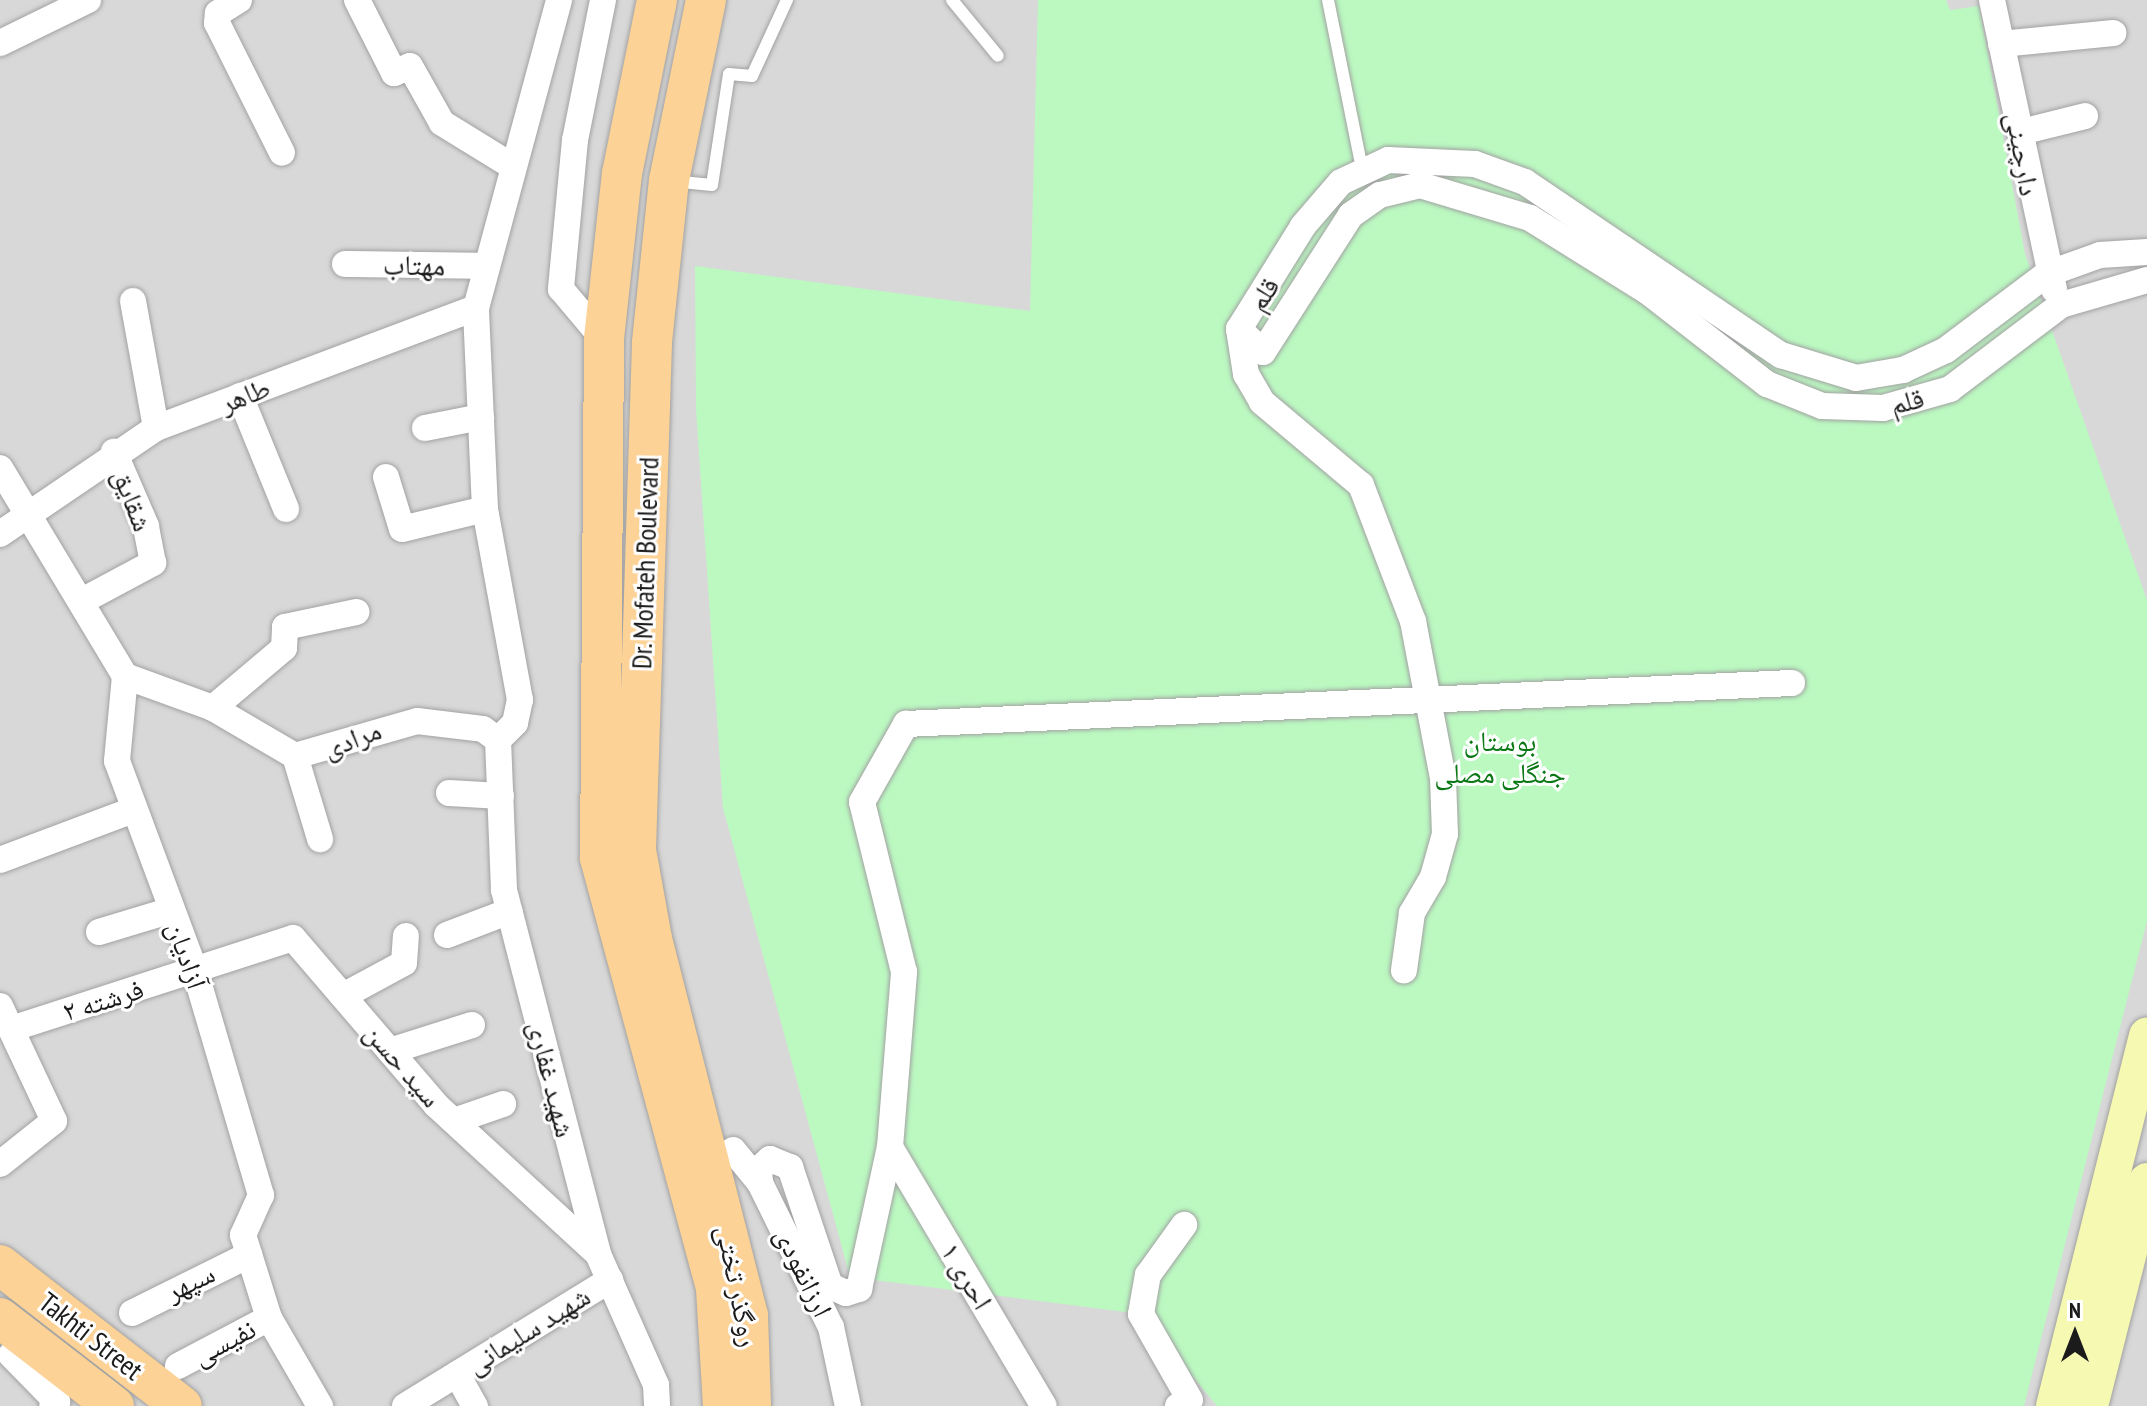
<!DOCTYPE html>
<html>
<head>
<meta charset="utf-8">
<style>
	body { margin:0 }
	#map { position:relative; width:2147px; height:1406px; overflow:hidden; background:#ede9e0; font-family:"PT Sans Narrow","Noto Naskh Arabic",sans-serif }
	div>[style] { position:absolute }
	.residential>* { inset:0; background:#d9d8d8; transform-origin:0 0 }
	.park>* { inset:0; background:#bbf9c1 }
	.roads { filter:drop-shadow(0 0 2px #a2a2a2) drop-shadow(0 0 2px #a2a2a2) }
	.service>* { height:12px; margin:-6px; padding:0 6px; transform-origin:6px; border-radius:6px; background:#fff }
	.minor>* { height:26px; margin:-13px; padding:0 13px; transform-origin:13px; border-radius:13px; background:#fff }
	.secondary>* { height:36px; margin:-18px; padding:0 18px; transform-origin:18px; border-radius:18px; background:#f5f9b2 }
	.primary>* { height:40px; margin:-20px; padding:0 20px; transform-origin:20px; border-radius:20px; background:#fcd296 }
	span { translate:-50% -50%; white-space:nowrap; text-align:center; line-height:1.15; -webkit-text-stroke:6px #fff; paint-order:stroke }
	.street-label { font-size:28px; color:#1b1b1b }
	.park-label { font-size:28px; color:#0a7815 }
	.north { position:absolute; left:2035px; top:1294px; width:80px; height:80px; -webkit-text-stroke:6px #fff; paint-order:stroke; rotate:0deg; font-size:22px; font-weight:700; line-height:32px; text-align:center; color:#1b1b1b }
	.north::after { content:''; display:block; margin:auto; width:28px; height:36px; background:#1b1b1b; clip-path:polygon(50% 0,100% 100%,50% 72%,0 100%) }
</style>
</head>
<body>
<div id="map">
	<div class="residential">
		<div style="left:0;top:0;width:2147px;height:1406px"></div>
	</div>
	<div class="park">
		<div style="clip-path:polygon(1038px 0,1946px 0,1950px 10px,1979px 6px,2025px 254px,2147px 600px,2147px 921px,2024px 1406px,1217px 1406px,1141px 1314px,850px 1277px,723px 808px,696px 409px,695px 266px,1030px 311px)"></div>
	</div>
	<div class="roads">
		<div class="service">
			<div style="left:952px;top:0;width:72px;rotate:50.6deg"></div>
			<div style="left:1328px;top:0;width:172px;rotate:78.6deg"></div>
			<div style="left:672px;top:181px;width:40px;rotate:5.7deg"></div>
			<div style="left:712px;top:185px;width:112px;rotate:-81.3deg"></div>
			<div style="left:729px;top:74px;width:23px;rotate:5deg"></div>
			<div style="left:752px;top:76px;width:84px;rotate:-65.3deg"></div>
		</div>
		<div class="minor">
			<div style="left:239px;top:0;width:25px;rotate:148deg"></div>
			<div style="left:218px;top:13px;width:10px;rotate:96deg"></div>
			<div style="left:217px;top:23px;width:145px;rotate:63.4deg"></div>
			<div style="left:357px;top:0;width:82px;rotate:63.1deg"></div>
			<div style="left:394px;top:73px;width:17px;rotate:-24deg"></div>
			<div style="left:410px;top:66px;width:65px;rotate:60.7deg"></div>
			<div style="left:442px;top:123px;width:82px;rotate:31.6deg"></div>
			<div style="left:603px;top:0;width:143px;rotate:101.3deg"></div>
			<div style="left:575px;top:140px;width:150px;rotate:95.4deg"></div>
			<div style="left:561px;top:289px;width:67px;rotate:49.9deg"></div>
			<div style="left:1992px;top:0;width:296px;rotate:77.9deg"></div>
			<div style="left:0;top:43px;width:98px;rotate:-26deg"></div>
			<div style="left:2001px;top:44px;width:113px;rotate:-5.6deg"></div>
			<div style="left:2021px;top:132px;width:66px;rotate:-14deg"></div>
			<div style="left:345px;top:264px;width:138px;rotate:0.8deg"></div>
			<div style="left:133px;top:301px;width:129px;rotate:79.7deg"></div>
			<div style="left:1239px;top:329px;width:33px;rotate:44deg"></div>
			<div style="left:1263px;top:352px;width:163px;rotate:-57.3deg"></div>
			<div style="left:1351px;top:215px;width:35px;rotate:-35deg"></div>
			<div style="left:1380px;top:195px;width:41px;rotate:-14deg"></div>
			<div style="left:1420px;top:185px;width:115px;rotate:16.7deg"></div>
			<div style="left:1530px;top:218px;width:138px;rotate:32deg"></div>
			<div style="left:1647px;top:291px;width:152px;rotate:37.8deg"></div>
			<div style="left:1767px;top:384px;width:59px;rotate:21.8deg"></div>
			<div style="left:1822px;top:406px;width:61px;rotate:1.9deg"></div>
			<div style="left:1883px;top:408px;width:70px;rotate:-15.8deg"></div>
			<div style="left:1950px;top:389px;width:139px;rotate:-37.1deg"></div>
			<div style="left:2061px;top:305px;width:90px;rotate:-16.2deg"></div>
			<div style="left:1239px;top:329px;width:121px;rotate:-58.1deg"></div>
			<div style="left:1303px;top:226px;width:58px;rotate:-49.2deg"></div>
			<div style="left:1341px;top:182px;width:52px;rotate:-25.1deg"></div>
			<div style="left:1388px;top:160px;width:87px;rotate:2.6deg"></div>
			<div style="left:1475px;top:164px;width:53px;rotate:19.8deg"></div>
			<div style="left:1525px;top:182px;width:309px;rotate:34.1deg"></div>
			<div style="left:1781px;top:355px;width:78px;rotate:17deg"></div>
			<div style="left:1856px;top:378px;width:48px;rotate:-9.7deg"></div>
			<div style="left:1903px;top:370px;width:47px;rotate:-24.9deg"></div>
			<div style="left:1946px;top:350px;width:126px;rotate:-37deg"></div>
			<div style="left:2047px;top:274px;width:56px;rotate:-19.7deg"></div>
			<div style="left:2100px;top:255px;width:47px;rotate:-3.7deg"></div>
			<div style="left:1239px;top:329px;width:46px;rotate:81.2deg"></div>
			<div style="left:1246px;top:374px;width:32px;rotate:60deg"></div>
			<div style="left:1262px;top:402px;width:129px;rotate:40deg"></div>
			<div style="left:1361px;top:485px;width:146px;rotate:69.1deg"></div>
			<div style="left:1413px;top:621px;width:160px;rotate:79.2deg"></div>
			<div style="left:1443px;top:778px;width:56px;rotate:88deg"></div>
			<div style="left:1445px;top:834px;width:45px;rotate:105.6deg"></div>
			<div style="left:1433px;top:877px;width:42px;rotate:120.3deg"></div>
			<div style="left:1412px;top:913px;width:58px;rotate:98deg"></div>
			<div style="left:240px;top:396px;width:122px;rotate:67.8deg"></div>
			<div style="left:425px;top:428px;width:57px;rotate:-11.1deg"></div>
			<div style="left:0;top:468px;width:243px;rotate:59deg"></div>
			<div style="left:125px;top:676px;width:85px;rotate:95.4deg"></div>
			<div style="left:117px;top:761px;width:224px;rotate:69.6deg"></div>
			<div style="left:195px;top:971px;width:234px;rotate:73.6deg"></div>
			<div style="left:261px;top:1195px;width:44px;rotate:114.2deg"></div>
			<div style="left:243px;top:1235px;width:87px;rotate:72.6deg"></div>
			<div style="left:269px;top:1318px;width:102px;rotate:59.9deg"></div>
			<div style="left:386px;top:477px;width:54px;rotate:72.9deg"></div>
			<div style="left:402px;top:529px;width:85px;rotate:-13.5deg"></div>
			<div style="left:0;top:534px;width:189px;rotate:-34.2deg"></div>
			<div style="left:156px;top:428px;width:342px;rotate:-20.6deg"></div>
			<div style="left:82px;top:601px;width:81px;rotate:-28.2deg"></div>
			<div style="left:153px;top:563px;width:38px;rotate:-101deg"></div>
			<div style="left:146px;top:526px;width:81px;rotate:-113.4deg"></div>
			<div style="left:125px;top:676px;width:94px;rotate:20deg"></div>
			<div style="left:213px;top:708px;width:95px;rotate:30.3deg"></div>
			<div style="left:295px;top:756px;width:127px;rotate:-16deg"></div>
			<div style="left:417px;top:721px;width:66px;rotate:6.9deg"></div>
			<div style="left:483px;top:729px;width:19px;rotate:36deg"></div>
			<div style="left:213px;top:708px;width:93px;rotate:-40.2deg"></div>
			<div style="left:284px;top:648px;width:21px;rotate:-87deg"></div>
			<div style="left:285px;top:627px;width:73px;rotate:-11.9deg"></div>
			<div style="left:498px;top:740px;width:24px;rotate:-45deg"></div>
			<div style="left:515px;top:723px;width:24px;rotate:-78deg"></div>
			<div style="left:520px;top:700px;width:194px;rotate:-100.4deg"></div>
			<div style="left:485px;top:509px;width:201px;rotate:-92.6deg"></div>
			<div style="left:476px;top:308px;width:319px;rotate:-74.9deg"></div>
			<div style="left:498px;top:740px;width:150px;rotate:87.7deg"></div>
			<div style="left:504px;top:890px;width:376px;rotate:75.5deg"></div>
			<div style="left:598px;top:1254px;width:143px;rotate:66.1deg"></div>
			<div style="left:656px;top:1385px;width:21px;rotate:87deg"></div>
			<div style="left:295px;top:756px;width:87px;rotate:73.2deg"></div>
			<div style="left:449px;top:793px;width:52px;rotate:3.3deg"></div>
			<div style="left:0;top:860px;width:142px;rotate:-20.6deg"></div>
			<div style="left:99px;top:932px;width:76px;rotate:-16.8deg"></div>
			<div style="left:447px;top:935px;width:67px;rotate:-20.9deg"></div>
			<div style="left:343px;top:996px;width:69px;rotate:-28.4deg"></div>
			<div style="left:404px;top:963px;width:27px;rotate:-86deg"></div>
			<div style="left:0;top:1006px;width:127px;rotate:64.8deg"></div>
			<div style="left:54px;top:1121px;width:69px;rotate:141.5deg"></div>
			<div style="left:11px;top:1029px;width:296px;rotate:-17.9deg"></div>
			<div style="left:293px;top:938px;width:220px;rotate:49.4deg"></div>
			<div style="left:436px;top:1105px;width:220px;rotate:42.6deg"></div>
			<div style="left:390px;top:1051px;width:86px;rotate:-17.6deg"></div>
			<div style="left:454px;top:1121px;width:52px;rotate:-19.1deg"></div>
			<div style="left:890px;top:1147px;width:301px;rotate:59.3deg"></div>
			<div style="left:733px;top:1150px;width:43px;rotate:50.7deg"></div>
			<div style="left:760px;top:1183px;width:161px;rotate:63.8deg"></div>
			<div style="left:831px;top:1327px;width:81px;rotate:77.9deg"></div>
			<div style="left:760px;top:1183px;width:14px;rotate:-94deg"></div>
			<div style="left:759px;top:1169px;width:15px;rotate:-42deg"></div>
			<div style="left:770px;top:1159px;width:22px;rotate:22deg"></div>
			<div style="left:790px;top:1167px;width:126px;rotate:71.4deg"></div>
			<div style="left:830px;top:1286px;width:17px;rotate:24deg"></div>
			<div style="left:846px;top:1293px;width:14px;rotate:-17deg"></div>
			<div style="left:859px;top:1289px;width:145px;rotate:-77.7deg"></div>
			<div style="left:890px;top:1147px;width:176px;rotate:-85.4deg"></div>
			<div style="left:904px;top:972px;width:175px;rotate:-103.9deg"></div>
			<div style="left:862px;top:802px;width:90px;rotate:-60.6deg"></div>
			<div style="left:906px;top:724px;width:887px;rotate:-2.65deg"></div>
			<div style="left:132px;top:1313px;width:131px;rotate:-26.4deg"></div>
			<div style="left:11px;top:1355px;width:66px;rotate:45.6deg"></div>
			<div style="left:57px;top:1402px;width:6px;rotate:141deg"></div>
			<div style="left:178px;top:1366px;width:103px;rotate:-27.8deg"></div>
			<div style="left:457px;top:1374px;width:37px;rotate:61deg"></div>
			<div style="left:405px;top:1406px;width:241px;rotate:-31.6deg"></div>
			<div style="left:1178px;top:1406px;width:13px;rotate:-27deg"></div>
			<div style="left:1190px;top:1400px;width:99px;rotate:-119.7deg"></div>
			<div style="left:1141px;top:1314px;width:40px;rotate:-80deg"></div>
			<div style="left:1148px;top:1275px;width:62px;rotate:-54.2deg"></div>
		</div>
		<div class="secondary">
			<div style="left:2054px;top:1406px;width:382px;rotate:-75.9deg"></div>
			<div style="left:2090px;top:1406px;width:232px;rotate:-75.8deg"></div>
		</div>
		<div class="primary">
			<div style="left:657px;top:0;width:177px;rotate:101.4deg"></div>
			<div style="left:622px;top:173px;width:168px;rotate:96.2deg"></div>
			<div style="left:604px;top:340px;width:518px;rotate:90.44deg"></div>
			<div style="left:600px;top:858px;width:446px;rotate:74.9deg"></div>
			<div style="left:716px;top:1289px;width:117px;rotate:86.6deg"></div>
			<div style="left:706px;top:0;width:184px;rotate:101.6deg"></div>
			<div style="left:669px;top:180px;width:164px;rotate:96deg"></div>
			<div style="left:652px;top:343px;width:507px;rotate:91.81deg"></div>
			<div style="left:636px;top:850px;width:90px;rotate:79.8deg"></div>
			<div style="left:652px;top:939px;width:388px;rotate:75.7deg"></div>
			<div style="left:748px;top:1315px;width:91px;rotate:88.1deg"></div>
			<div style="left:0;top:1265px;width:230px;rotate:37.8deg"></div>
			<div style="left:0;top:1318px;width:144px;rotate:37.7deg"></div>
		</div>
	</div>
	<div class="street-label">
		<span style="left:2023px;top:154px;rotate:80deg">دارچینی</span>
		<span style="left:414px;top:265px;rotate:1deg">مهتاب</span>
		<span style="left:1263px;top:294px;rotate:-56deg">قلم</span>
		<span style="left:245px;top:395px;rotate:-21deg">طاهر</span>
		<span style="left:1907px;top:401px;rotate:-14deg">قلم</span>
		<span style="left:133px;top:500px;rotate:69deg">شقایق</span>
		<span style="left:645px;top:563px;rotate:-88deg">Dr. Mofateh Boulevard</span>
		<span style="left:352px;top:739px;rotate:-21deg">مرادی</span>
		<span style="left:187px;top:955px;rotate:71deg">آزادیان</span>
		<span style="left:103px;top:1000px;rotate:-17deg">فرشته ۲</span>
		<span style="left:403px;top:1065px;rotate:49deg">سید حسن</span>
		<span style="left:552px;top:1079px;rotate:76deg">شهید غفاری</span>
		<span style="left:804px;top:1272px;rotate:64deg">ارزانفودی</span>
		<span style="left:967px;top:1276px;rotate:59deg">احری ۱</span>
		<span style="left:190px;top:1282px;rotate:-26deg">سپهر</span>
		<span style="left:738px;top:1286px;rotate:79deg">روگذر تختی</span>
		<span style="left:528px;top:1330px;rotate:-32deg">شهید سلیمانی</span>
		<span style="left:91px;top:1336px;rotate:38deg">Takhti Street</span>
		<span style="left:224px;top:1342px;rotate:-28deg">نفیسی</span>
	</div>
	<div class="park-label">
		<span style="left:1500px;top:757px">بوستان<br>جنگلی مصلی</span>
	</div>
	<div class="north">N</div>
</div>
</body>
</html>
